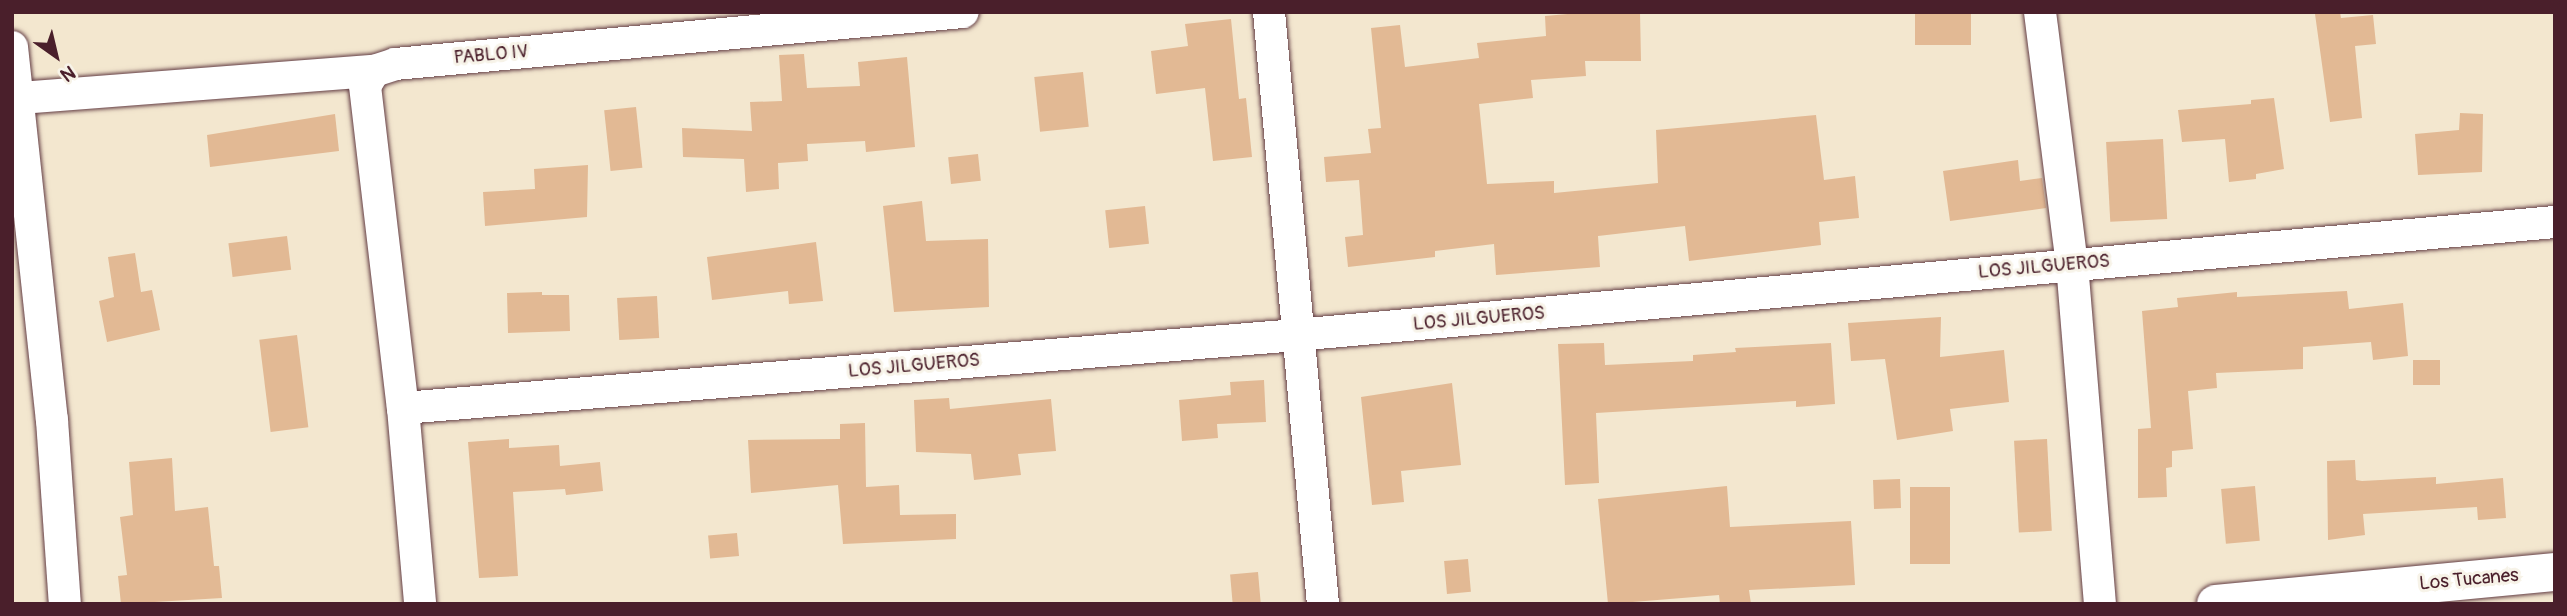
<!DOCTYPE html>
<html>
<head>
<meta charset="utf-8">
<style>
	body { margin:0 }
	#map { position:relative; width:2567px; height:616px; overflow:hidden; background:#f3e7cf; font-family:Pangolin,sans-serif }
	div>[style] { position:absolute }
	.building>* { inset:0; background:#e2b994; transform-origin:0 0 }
	.roads { filter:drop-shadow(0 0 2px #633d44) drop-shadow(0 0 2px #633d44) }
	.minor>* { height:32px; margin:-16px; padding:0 16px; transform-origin:16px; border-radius:16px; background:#fff }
	.tertiary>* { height:38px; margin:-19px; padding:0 19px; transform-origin:19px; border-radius:19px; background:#fff }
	span { translate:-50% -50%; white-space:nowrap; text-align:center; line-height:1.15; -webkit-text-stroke:6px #f7f3e8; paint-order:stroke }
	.street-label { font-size:19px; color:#4a1f2b }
	.frame { position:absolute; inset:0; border:14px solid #4a1f2b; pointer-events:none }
	.north { position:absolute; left:21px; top:21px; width:70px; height:70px; -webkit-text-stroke:5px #f7f3e8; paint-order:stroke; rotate:146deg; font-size:19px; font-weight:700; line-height:28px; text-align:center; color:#4a1f2b }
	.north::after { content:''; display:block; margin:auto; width:24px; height:32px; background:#4a1f2b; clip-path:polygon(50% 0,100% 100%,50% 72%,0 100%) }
</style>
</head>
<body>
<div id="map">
	<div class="building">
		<div style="clip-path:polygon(1590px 12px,1640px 12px,1641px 61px,1585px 61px,1586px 76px,1531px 80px,1533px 98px,1479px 104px,1487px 184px,1554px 181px,1554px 193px,1658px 183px,1656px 130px,1816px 115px,1824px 180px,1855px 176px,1859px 218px,1819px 222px,1821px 245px,1689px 261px,1685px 226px,1598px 236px,1600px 267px,1496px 275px,1494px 244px,1435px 251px,1435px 257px,1348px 267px,1345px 237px,1363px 235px,1359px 180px,1326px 182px,1324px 157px,1371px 153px,1368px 129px,1381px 128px,1371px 28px,1400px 25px,1405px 67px,1479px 58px,1477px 43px,1546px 36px,1545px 16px)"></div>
		<div style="left:1915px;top:12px;width:56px;height:33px"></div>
		<div style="clip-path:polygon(2340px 12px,2341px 18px,2373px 15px,2376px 44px,2355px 46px,2362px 118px,2330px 122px,2315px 14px)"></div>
		<div style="clip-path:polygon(1231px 19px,1239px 99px,1246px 98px,1252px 157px,1213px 161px,1205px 88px,1156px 94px,1151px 51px,1188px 46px,1185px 24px)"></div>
		<div style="clip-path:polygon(804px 54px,807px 88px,860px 86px,858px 62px,907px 57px,915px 147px,866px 152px,865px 141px,807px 144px,808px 161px,778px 163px,779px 189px,746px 192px,744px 159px,683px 157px,682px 128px,752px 131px,750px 102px,782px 101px,779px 55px)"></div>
		<div style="left:1083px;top:72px;width:55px;height:49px;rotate:84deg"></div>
		<div style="clip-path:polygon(2274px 98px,2284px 169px,2256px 174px,2256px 179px,2229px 182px,2225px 139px,2182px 142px,2178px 110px,2251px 104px,2251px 100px)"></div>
		<div style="left:636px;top:107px;width:61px;height:32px;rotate:84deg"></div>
		<div style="clip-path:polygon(2460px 113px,2483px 114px,2482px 172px,2418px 175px,2415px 134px,2459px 130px)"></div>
		<div style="clip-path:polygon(335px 114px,339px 151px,210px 167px,207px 135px)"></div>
		<div style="left:2163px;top:139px;width:80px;height:57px;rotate:87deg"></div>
		<div style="left:978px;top:154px;width:27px;height:30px;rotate:84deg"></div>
		<div style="clip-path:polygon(2018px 160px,2020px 181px,2042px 178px,2046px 208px,1950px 221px,1943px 171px)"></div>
		<div style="clip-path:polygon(588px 165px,587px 217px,485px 226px,483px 192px,535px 189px,534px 169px)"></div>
		<div style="clip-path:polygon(922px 201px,926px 241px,988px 239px,989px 307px,894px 312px,883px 206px)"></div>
		<div style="left:1145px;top:206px;width:38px;height:40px;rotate:84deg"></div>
		<div style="left:287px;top:236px;width:34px;height:59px;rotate:83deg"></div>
		<div style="clip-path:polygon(816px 242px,823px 301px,789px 304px,788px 291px,712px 300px,707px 257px)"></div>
		<div style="clip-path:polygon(135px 253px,141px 292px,152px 290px,160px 330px,107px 342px,99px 301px,114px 297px,108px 257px)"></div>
		<div style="clip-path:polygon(2347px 291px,2349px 309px,2403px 303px,2408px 356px,2373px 360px,2371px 342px,2303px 347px,2303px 369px,2216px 373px,2217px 388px,2188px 391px,2193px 449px,2172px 451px,2172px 467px,2166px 468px,2167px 497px,2138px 498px,2138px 429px,2151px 428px,2142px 311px,2178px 307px,2177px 298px,2237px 292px,2237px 297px)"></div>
		<div style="clip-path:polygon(542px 292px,542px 295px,569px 295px,570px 331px,508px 333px,507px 293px)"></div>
		<div style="left:657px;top:296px;width:42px;height:40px;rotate:87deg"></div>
		<div style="clip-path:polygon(1941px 317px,1940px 357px,2004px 350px,2009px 402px,1950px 409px,1953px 431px,1897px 440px,1885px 359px,1851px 361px,1848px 323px)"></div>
		<div style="left:297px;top:335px;width:93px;height:38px;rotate:83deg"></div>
		<div style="clip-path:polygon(1604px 343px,1605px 365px,1693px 361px,1693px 355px,1736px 352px,1735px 348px,1831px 343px,1835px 404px,1796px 407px,1796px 401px,1596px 413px,1599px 483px,1565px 485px,1558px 344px)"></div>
		<div style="left:2440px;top:360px;width:25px;height:27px;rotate:90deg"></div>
		<div style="clip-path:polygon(1264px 380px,1266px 422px,1217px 424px,1218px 438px,1182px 441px,1179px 400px,1231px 395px,1230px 382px)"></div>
		<div style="clip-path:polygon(1452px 383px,1461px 465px,1401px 471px,1404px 502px,1372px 505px,1361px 397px)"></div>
		<div style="clip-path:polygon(949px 398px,950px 409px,1051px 399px,1056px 451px,1018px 454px,1021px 475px,974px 480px,971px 454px,916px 452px,914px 400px)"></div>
		<div style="clip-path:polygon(865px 423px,866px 487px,899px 485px,900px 515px,956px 514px,956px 539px,843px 544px,838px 485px,751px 493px,748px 440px,840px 439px,840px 424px)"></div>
		<div style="clip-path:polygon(509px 439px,509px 448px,559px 445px,560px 466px,600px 462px,603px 491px,566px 495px,565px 489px,513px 492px,518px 576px,479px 578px,468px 442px)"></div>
		<div style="left:2047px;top:439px;width:92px;height:33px;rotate:87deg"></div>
		<div style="clip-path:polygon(172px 458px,175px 511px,208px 507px,214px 566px,219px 566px,222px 598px,121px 604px,118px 576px,127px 575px,120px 517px,133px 515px,129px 462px)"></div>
		<div style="clip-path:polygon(2355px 460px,2356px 480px,2362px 481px,2436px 477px,2436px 484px,2503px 478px,2506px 518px,2478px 520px,2477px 507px,2363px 514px,2365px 535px,2328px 540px,2327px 461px)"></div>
		<div style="left:1900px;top:479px;width:29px;height:27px;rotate:88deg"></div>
		<div style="clip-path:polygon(1727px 486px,1730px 527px,1851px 521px,1855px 585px,1749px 590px,1751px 604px,1720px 604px,1719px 595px,1608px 604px,1598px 499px)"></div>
		<div style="left:2255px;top:486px;width:55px;height:34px;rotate:85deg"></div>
		<div style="left:1950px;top:487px;width:77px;height:40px;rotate:90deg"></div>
		<div style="left:737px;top:533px;width:23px;height:29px;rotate:85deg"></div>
		<div style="left:1468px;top:559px;width:33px;height:24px;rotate:85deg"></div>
		<div style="left:1258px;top:572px;width:32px;height:28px;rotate:85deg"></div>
	</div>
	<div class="roads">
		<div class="minor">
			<div style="left:1269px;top:12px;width:594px;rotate:84.79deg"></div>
			<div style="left:2040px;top:12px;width:254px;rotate:82.8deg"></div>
			<div style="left:2072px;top:264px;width:341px;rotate:85.3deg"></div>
			<div style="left:12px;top:47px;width:375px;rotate:83.9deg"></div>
			<div style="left:52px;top:420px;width:184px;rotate:86deg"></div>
			<div style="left:374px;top:71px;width:17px;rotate:121deg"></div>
			<div style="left:365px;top:86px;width:324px;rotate:83.3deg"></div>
			<div style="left:403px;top:408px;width:197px;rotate:85deg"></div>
			<div style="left:20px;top:98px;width:355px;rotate:-4.4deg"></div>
			<div style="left:374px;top:71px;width:22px;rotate:-18deg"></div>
			<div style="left:395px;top:64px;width:570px;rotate:-5.23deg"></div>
			<div style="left:403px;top:408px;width:896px;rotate:-4.67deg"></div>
			<div style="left:1296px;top:335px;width:1264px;rotate:-5.13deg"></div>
		</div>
		<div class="tertiary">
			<div style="left:2216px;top:604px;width:341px;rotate:-5.4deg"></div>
		</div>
	</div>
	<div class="street-label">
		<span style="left:491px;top:55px;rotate:-5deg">PABLO IV</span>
		<span style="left:2044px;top:267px;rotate:-5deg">LOS JILGUEROS</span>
		<span style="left:1479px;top:319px;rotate:-5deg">LOS JILGUEROS</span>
		<span style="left:914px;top:366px;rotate:-5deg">LOS JILGUEROS</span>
		<span style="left:2469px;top:580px;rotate:-5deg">Los Tucanes</span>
	</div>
	<div class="frame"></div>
	<div class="north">N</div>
</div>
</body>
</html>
